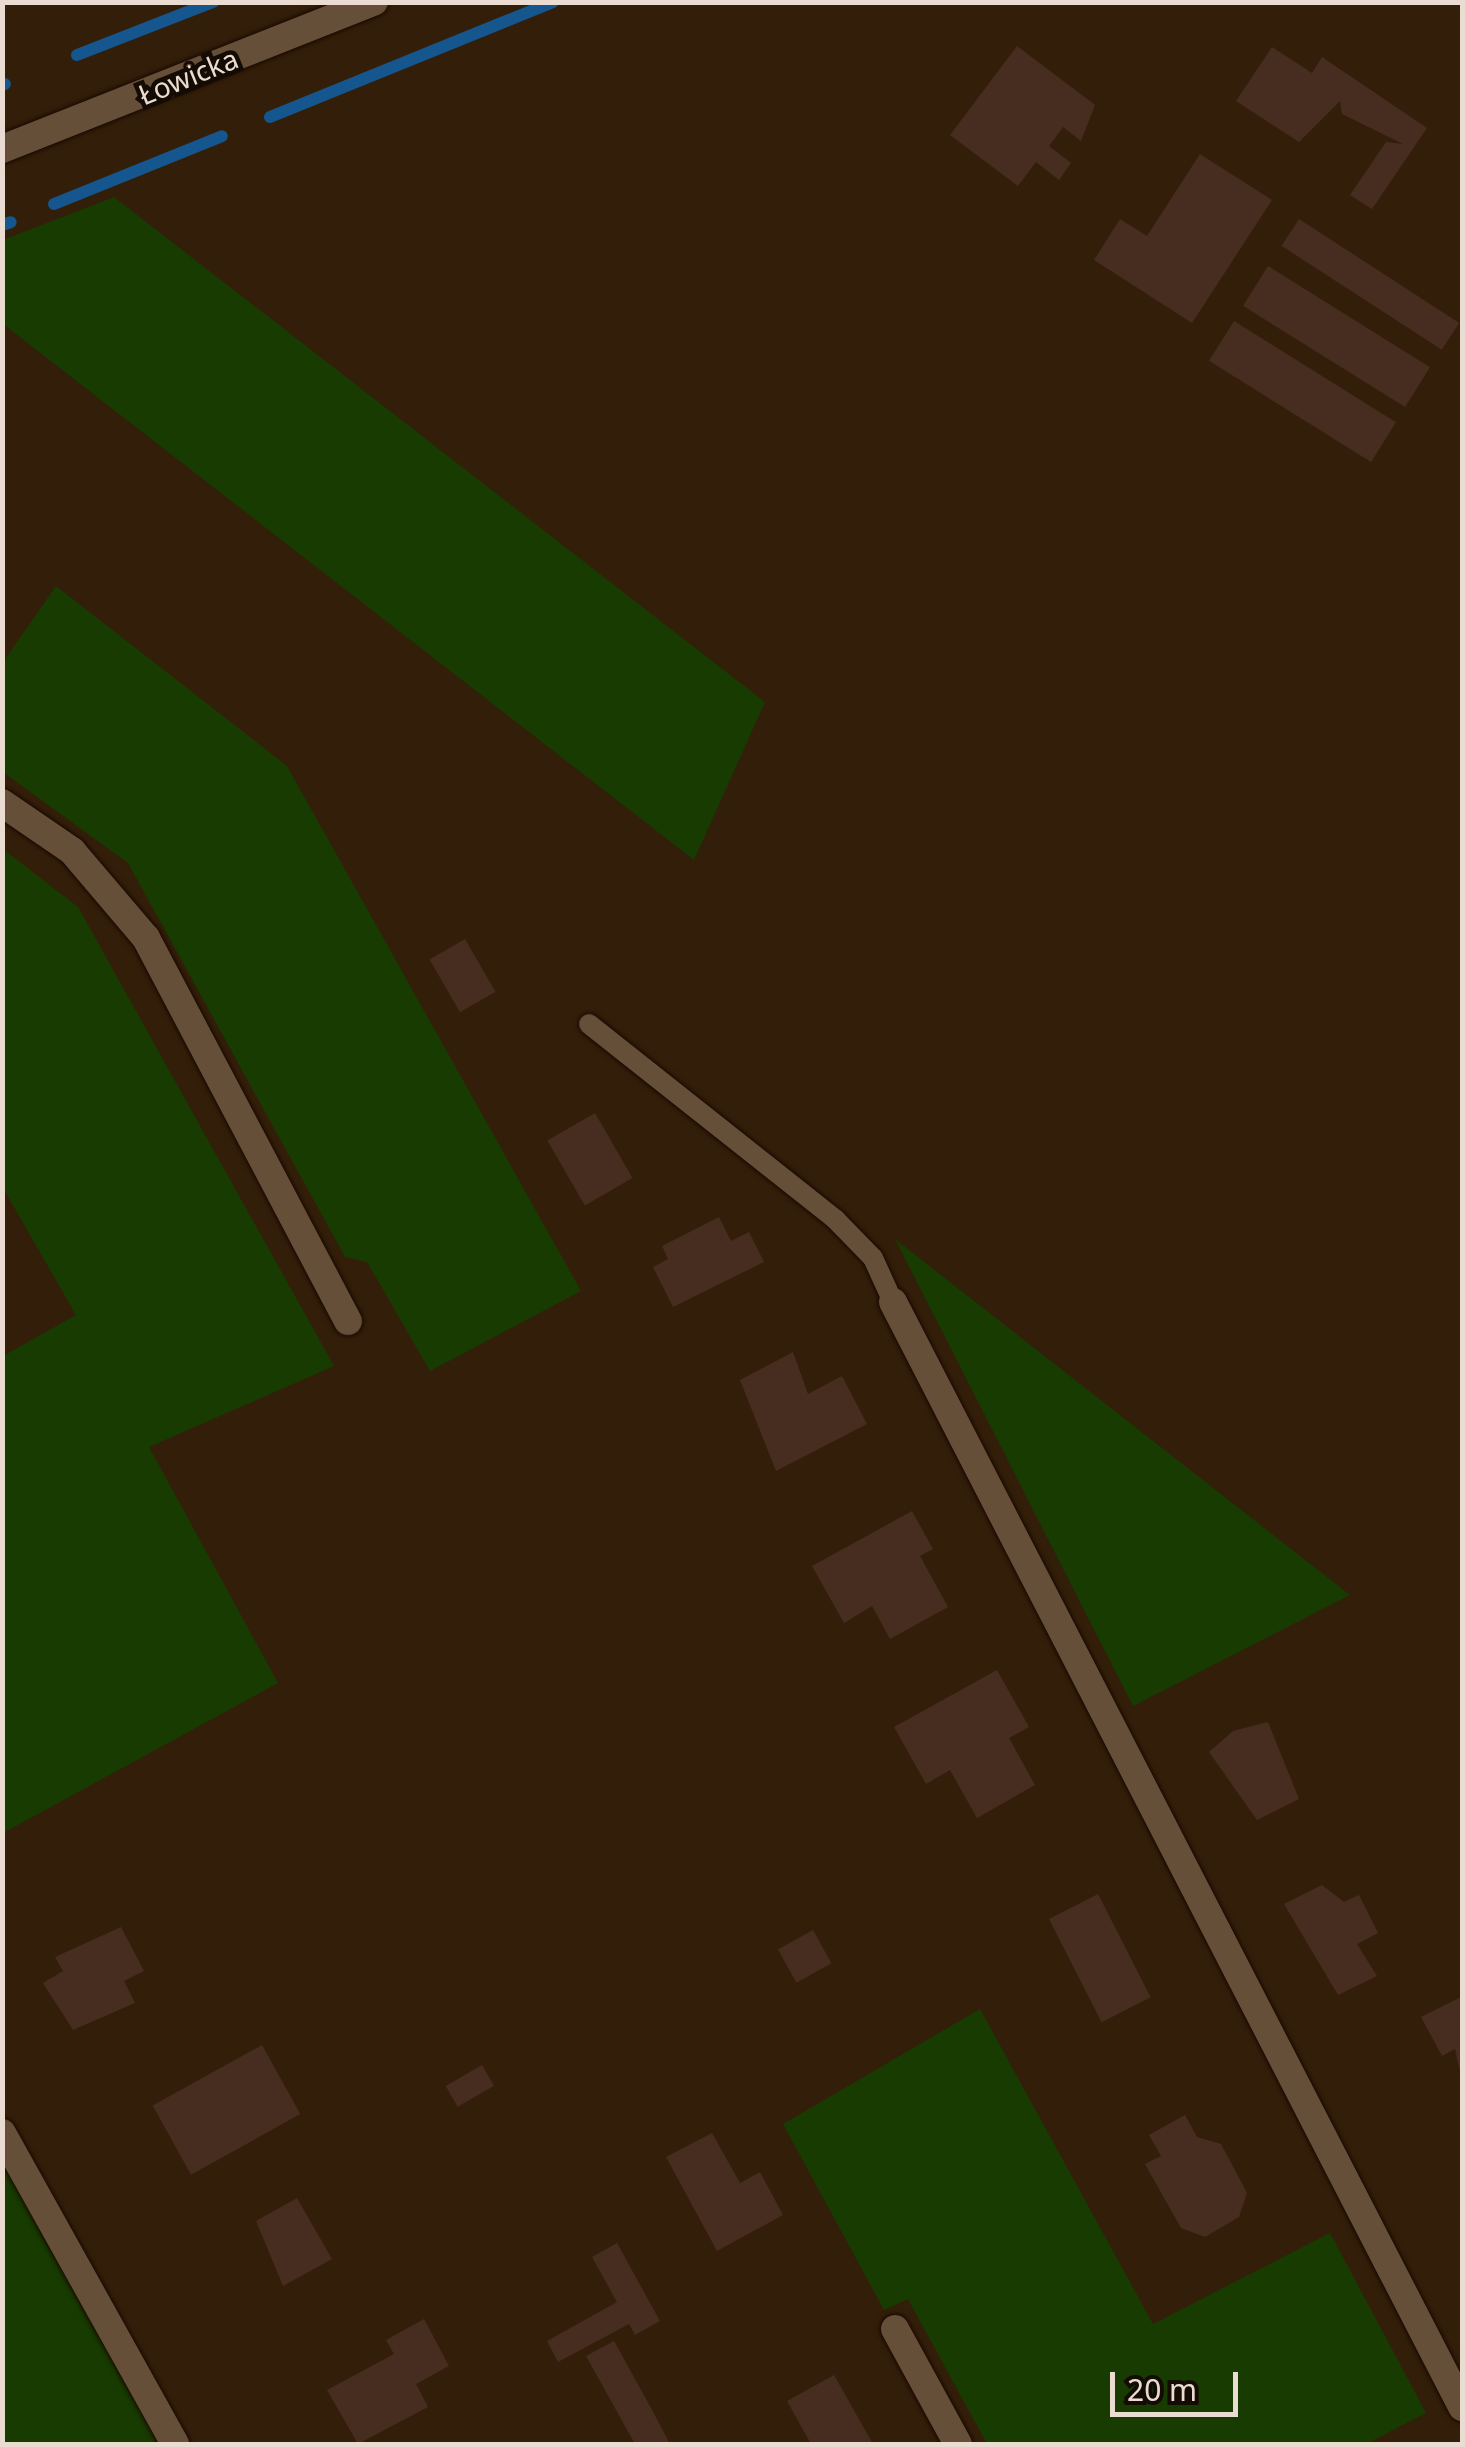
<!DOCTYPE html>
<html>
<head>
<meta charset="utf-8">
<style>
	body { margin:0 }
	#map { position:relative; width:1465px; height:2447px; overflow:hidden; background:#331f09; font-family:"Noto Sans",sans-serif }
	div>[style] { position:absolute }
	.green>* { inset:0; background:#173b00 }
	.stream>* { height:12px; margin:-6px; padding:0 6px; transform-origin:6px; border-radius:6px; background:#15568e }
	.building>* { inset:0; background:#472c20; transform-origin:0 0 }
	.roads { filter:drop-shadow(0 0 2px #1a0800) drop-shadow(0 0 2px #1a0800) }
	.service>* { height:20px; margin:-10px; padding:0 10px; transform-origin:10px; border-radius:10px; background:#664f39 }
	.minor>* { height:28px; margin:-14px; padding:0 14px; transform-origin:14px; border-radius:14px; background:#664f39 }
	.tertiary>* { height:28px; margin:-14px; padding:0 14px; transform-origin:14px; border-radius:14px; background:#664f39 }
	span { translate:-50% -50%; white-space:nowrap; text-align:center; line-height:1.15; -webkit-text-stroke:9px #140b04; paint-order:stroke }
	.street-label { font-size:28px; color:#eadcd0 }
	.frame { position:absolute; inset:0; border:5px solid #eadcd0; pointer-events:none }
	.scale { position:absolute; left:1110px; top:2372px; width:128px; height:45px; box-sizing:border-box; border:5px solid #eadcd0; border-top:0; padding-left:12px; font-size:30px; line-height:35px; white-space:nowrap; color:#eadcd0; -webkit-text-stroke:8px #140b04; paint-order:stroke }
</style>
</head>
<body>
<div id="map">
	<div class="green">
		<div style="clip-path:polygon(114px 197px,765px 702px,694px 860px,3px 324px,3px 240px)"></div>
		<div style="clip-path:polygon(56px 586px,287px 766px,581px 1291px,430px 1371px,367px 1262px,345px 1257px,128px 863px,3px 772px,3px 662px)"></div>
		<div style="clip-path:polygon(3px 849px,78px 907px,334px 1366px,149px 1447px,278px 1683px,3px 1833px,3px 1356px,76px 1315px,3px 1188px)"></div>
		<div style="clip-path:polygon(895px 1239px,1350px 1595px,1133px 1706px)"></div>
		<div style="clip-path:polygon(980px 2009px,1153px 2324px,1330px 2233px,1426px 2413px,1366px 2444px,987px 2444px,908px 2299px,884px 2310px,783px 2124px)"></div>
		<div style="clip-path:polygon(2px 2158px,129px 2389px,159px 2444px,3px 2444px)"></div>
	</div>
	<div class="stream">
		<div style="left:77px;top:55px;width:146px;rotate:-21.3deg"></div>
		<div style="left:2px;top:85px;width:3px;rotate:-18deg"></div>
		<div style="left:270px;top:117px;width:305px;rotate:-22.1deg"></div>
		<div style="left:54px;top:204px;width:181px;rotate:-22deg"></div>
		<div style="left:2px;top:225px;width:9px;rotate:-18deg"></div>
	</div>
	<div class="building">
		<div style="clip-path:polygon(1017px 46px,1095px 105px,1081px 141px,1063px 127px,1049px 146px,1071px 163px,1059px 180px,1036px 162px,1018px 186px,950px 135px)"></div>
		<div style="clip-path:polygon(1272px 47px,1312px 73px,1322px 57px,1427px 128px,1372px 209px,1350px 195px,1386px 142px,1403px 144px,1342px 114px,1340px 101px,1299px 142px,1236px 101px)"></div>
		<div style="clip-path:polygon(1200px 154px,1272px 200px,1192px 323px,1094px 260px,1120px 219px,1147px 236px)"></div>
		<div style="left:1299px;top:219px;width:191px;height:32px;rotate:33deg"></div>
		<div style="left:1268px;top:266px;width:191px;height:47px;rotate:32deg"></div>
		<div style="left:1234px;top:321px;width:191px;height:47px;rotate:32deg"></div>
		<div style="left:465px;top:939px;width:61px;height:41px;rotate:60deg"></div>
		<div style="left:595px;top:1113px;width:75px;height:55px;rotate:60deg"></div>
		<div style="clip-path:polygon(719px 1217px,731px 1241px,749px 1232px,764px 1262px,673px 1307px,653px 1267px,668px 1259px,662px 1246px)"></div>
		<div style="clip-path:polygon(793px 1352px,808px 1394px,842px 1376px,867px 1424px,776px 1471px,740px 1380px)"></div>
		<div style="clip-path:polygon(912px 1511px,933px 1549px,920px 1556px,948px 1607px,890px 1639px,872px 1606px,844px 1623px,812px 1566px)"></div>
		<div style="clip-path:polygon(997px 1670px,1029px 1727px,1009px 1738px,1035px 1785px,977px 1818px,950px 1770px,926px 1784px,894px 1727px)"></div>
		<div style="clip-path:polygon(1268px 1722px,1299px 1799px,1257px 1820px,1209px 1752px,1233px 1731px)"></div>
		<div style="clip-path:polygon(1322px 1885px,1344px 1902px,1359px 1895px,1378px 1933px,1357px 1944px,1377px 1976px,1338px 1995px,1284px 1904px)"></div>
		<div style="left:1098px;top:1894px;width:116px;height:55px;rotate:63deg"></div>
		<div style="clip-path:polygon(121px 1927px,144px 1971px,124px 1981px,135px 2003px,73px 2030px,43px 1983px,63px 1971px,55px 1957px)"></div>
		<div style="left:813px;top:1930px;width:38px;height:40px;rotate:61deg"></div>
		<div style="clip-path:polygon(1461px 1997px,1462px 2000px,1462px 2080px,1455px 2049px,1442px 2056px,1421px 2017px)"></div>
		<div style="left:262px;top:2045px;width:79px;height:125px;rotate:61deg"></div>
		<div style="left:482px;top:2065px;width:24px;height:42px;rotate:60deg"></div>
		<div style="clip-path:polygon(1185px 2115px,1197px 2137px,1221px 2144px,1247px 2193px,1239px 2217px,1205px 2237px,1181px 2228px,1145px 2164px,1161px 2156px,1149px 2135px)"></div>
		<div style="clip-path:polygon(712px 2133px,740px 2183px,760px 2172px,783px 2215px,717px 2251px,666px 2157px)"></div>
		<div style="clip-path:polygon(297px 2198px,332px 2259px,283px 2286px,256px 2221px)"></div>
		<div style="clip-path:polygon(617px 2243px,660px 2321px,635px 2335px,629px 2324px,558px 2362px,547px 2341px,617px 2302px,592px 2257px)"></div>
		<div style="clip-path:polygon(424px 2319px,449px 2366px,416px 2384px,428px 2407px,358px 2444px,327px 2390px,394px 2354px,386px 2340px)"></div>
		<div style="clip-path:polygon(614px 2341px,651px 2408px,670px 2444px,635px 2444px,586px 2356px)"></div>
		<div style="clip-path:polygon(834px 2375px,873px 2444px,811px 2444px,787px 2401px)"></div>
	</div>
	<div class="roads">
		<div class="service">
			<div style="left:589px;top:1024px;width:314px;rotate:38.4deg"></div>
			<div style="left:835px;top:1219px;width:54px;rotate:45.7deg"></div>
			<div style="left:873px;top:1258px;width:48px;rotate:65.6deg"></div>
		</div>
		<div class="minor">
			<div style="left:2px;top:803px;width:85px;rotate:34.4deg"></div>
			<div style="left:72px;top:851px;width:114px;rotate:49.6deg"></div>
			<div style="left:146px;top:938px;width:433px;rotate:62.2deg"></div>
			<div style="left:893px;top:1302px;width:1243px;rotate:62.75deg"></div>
			<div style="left:2px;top:2133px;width:356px;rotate:60.9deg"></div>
			<div style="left:895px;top:2329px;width:131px;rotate:61.3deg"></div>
		</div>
		<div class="tertiary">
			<div style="left:2px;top:149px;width:400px;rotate:-21.6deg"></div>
		</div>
	</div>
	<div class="street-label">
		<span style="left:188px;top:76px;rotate:-22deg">Łowicka</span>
	</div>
	<div class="frame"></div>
	<div class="scale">20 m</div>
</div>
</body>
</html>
